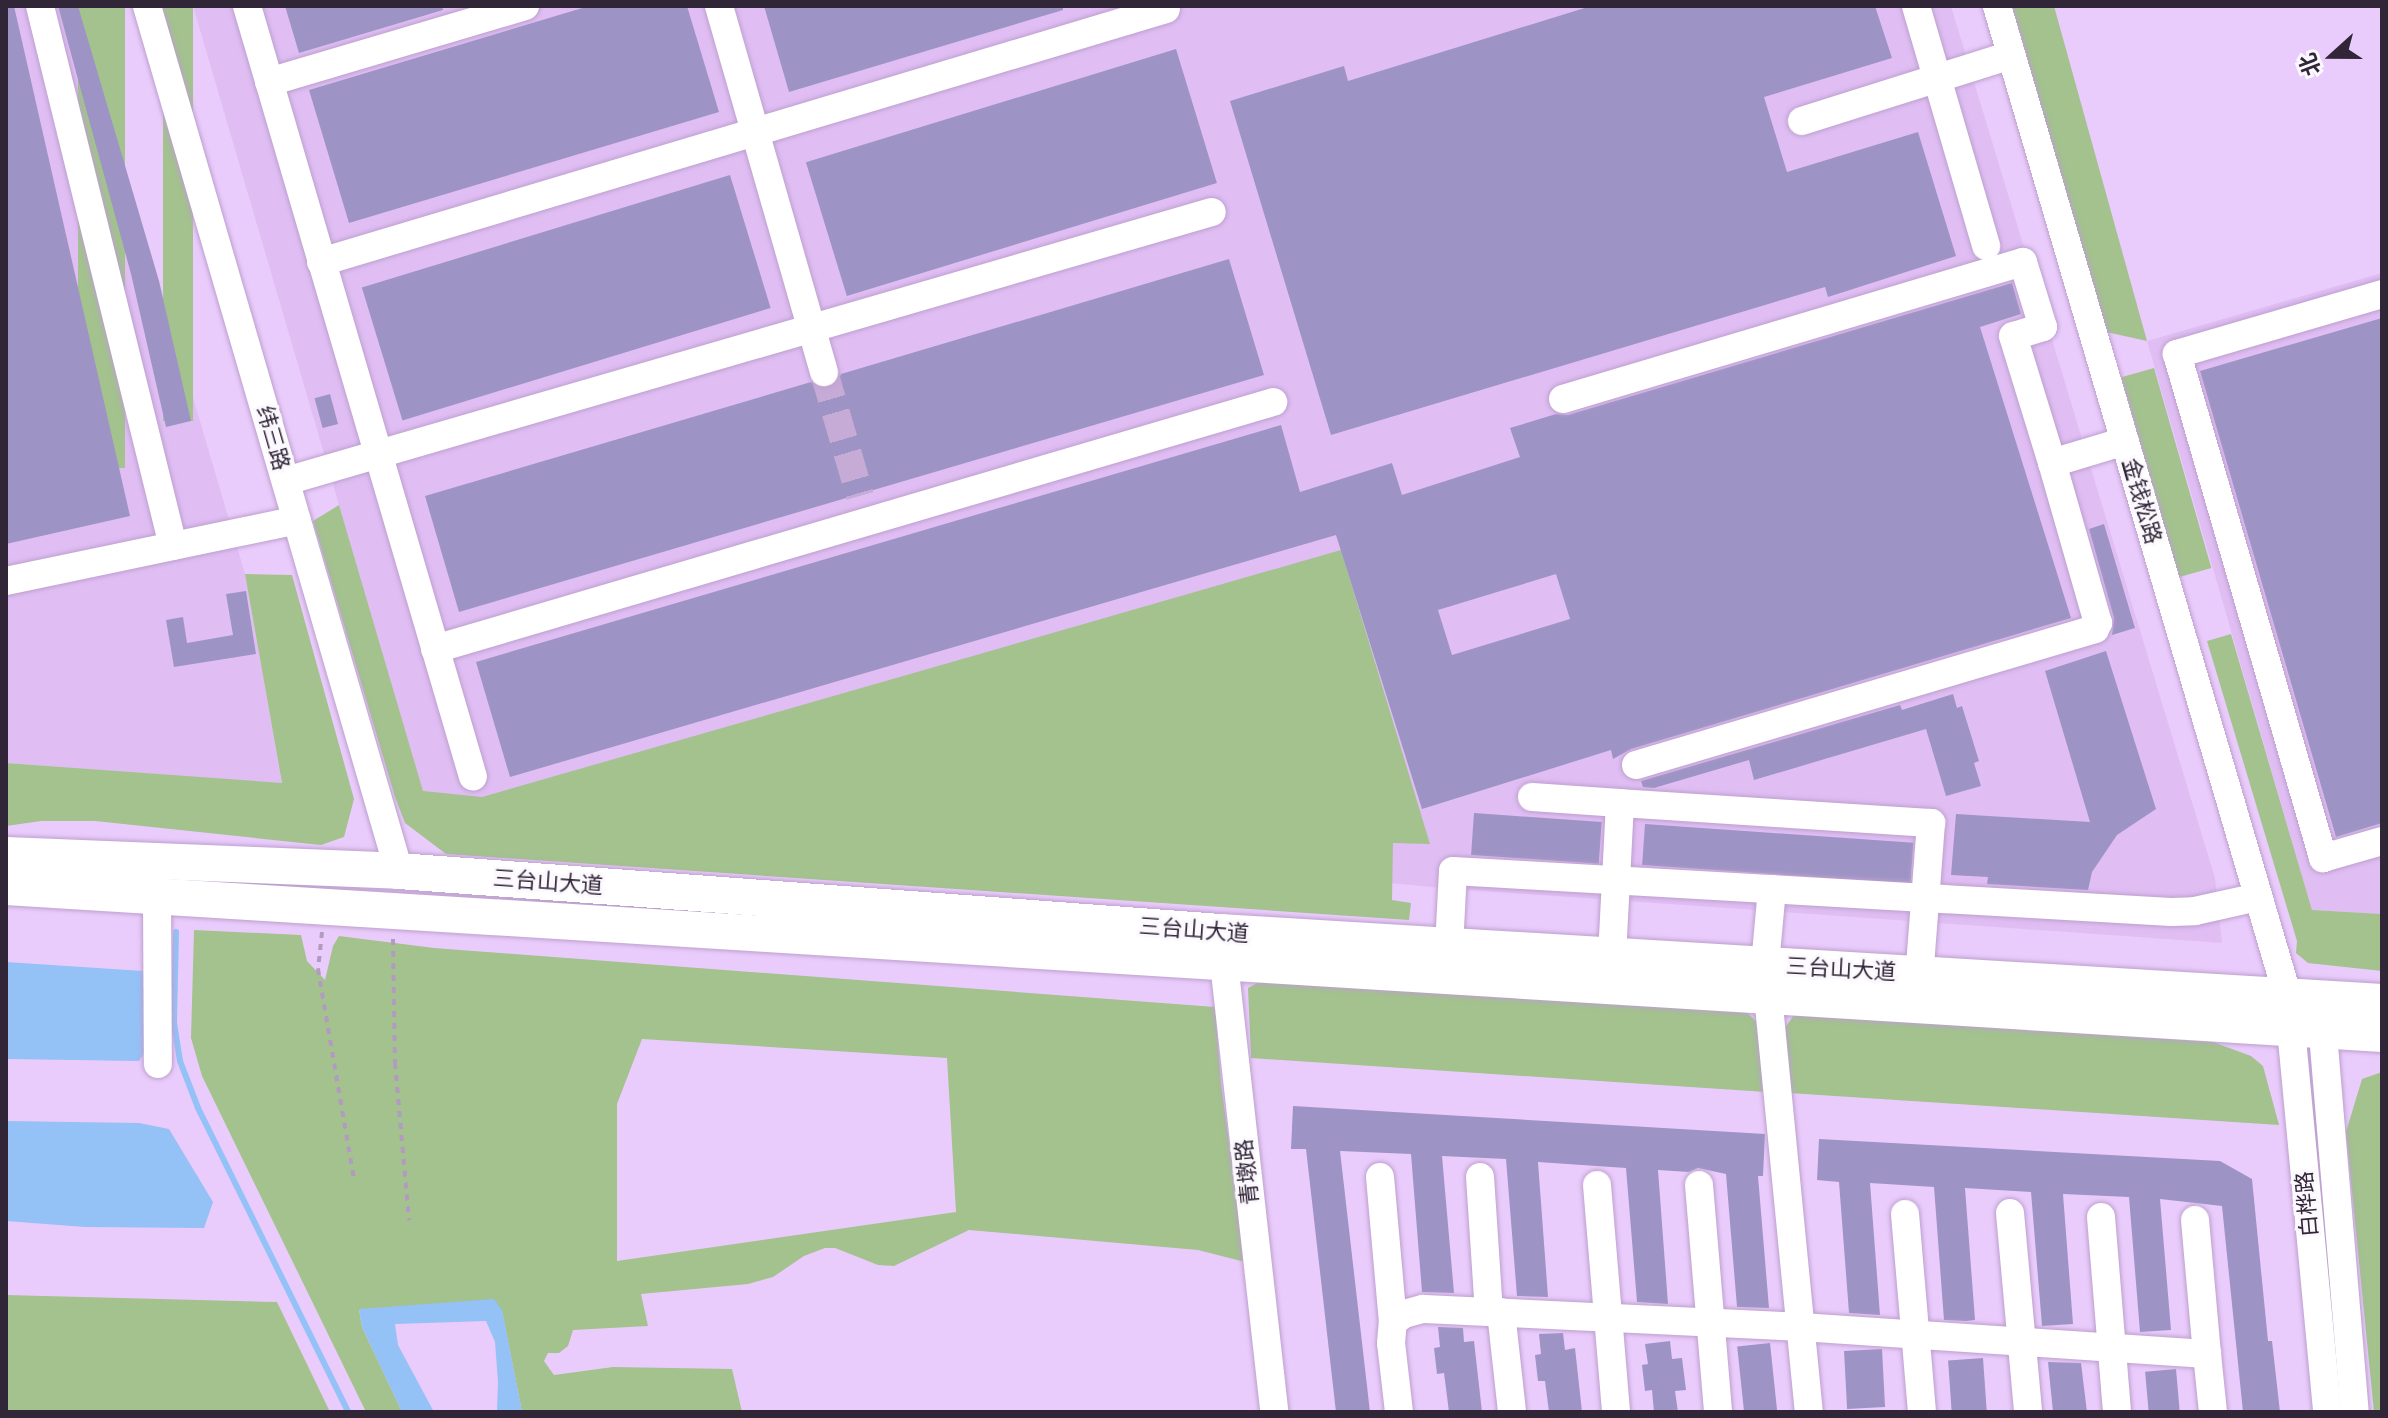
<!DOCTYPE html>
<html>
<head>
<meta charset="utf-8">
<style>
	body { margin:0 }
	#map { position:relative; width:2388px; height:1418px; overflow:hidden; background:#eaccfc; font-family:"PT Sans","Noto Sans SC",sans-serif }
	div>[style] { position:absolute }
	.built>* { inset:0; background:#e0bef4 }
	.green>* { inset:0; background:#a3c28e; transform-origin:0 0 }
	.water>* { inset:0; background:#94c1f6 }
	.stream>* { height:6px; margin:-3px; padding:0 3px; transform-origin:3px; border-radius:3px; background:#94c1f6 }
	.building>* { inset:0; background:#9d94c5; transform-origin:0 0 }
	.minor-tunnel>* { height:28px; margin-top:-14px; transform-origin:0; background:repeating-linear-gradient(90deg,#c5abd5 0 28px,transparent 0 42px) }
	.path>* { height:4px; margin-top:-2px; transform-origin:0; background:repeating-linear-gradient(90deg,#b29ac1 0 6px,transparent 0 12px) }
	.roads { filter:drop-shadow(0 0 2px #bda0ce) drop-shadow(0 0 2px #bda0ce) }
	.minor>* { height:28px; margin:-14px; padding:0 14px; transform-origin:14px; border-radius:14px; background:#fff }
	.major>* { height:36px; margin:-18px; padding:0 18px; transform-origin:18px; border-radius:18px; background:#fff }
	span { translate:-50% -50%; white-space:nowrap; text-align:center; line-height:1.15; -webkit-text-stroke:6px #fcf9fe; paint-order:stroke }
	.street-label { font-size:22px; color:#312638 }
	.frame { position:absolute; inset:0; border:8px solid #312638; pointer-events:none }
	.north { position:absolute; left:2292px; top:16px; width:80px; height:80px; -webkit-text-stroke:6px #fcf9fe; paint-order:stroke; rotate:249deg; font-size:22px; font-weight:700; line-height:32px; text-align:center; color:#312638 }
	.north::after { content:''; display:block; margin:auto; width:28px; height:36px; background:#312638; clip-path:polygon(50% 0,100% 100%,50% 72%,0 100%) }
</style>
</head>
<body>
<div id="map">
	<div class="built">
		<div style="clip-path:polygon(6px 6px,78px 6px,245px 574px,282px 784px,6px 763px)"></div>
		<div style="clip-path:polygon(193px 6px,1951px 6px,2215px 878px,2222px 943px,1442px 888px,423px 792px)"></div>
		<div style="clip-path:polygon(2382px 273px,2382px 914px,2312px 910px,2147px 341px)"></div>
	</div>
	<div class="green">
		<div style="left:78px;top:6px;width:47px;height:462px"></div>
		<div style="left:163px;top:6px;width:30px;height:415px"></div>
		<div style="clip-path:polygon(2012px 6px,2054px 6px,2147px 341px,2106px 332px)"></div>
		<div style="left:2154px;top:368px;width:208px;height:34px;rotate:74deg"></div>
		<div style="clip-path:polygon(339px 505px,423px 791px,482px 797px,1341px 550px,1430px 844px,1393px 843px,1392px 900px,1411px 903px,1409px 920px,446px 854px,405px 823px,395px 797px,313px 521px)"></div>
		<div style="clip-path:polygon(245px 574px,292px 575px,354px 799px,344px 837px,321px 845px,95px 821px,41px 821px,6px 826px,6px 763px,282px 783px)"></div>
		<div style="clip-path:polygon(2231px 634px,2312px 910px,2382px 914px,2382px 971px,2308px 963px,2296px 953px,2297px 941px,2207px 641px)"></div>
		<div style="clip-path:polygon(evenodd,194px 930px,301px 935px,307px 961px,325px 980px,333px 946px,339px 936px,434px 948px,1215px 1007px,1221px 1083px,1245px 1262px,1198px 1250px,969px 1230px,894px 1266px,878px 1265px,835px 1248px,825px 1248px,804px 1256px,773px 1277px,748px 1284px,641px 1294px,648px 1326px,573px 1330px,568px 1346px,559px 1353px,548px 1353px,544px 1361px,554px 1375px,613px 1367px,732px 1369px,742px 1412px,522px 1412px,502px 1311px,359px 1309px,362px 1327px,402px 1412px,366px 1412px,202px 1076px,191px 1038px,194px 930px,642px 1039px,947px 1058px,956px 1212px,617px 1261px,617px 1104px,642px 1039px)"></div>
		<div style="clip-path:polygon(1261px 981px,1741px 1007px,1756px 1021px,1766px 1092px,1251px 1058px,1248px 988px)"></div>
		<div style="clip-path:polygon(1794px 1015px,2213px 1042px,2251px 1056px,2263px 1066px,2279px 1125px,1789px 1093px,1782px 1032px)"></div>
		<div style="clip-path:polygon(2382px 1072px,2382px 1412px,2374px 1412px,2346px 1132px,2362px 1079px)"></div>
		<div style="clip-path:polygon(6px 1295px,277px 1302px,330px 1412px,6px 1412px)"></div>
	</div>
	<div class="water">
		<div style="clip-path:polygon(6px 962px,143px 971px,153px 988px,151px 1042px,139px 1061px,6px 1059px)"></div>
		<div style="clip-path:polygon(6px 1121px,139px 1123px,169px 1129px,213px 1202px,204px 1228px,85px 1227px,6px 1221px)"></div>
		<div style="clip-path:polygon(494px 1299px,502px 1310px,522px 1412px,486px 1412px,497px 1410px,498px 1382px,495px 1342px,486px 1321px,395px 1324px,398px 1345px,434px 1412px,402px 1412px,362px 1327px,359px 1309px)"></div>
	</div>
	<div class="stream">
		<div style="left:176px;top:932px;width:91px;rotate:91.3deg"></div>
		<div style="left:174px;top:1023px;width:38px;rotate:81deg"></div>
		<div style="left:180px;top:1061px;width:50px;rotate:69deg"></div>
		<div style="left:198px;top:1108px;width:339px;rotate:63.7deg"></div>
	</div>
	<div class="building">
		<div style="clip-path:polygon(6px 6px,14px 6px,130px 516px,6px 544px)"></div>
		<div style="clip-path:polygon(58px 6px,78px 6px,159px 281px,191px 421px,166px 427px,131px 274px)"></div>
		<div style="clip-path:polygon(285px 6px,442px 6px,443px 10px,299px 53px)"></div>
		<div style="clip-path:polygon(589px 6px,687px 6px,719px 112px,349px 223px,309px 90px)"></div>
		<div style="clip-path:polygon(764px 6px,1063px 6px,1063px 10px,789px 92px)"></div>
		<div style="clip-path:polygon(1591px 6px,1875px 6px,1892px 58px,1764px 97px,1787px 172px,1918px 132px,1956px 256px,1828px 297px,1825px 287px,1331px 435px,1230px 101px,1344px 66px,1348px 81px)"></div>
		<div style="left:1176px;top:49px;width:140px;height:387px;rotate:73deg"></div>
		<div style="left:730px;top:175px;width:139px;height:385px;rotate:73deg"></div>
		<div style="clip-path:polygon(1229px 259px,1264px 375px,459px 612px,425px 496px,811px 382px,828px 388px,837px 383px,841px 374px)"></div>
		<div style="clip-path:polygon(evenodd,2012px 283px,2021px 314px,1980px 327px,2071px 618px,1631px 749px,1613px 759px,1611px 750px,1422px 809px,1336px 535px,510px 777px,476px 662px,1281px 425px,1300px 492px,1392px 463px,1402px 495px,1520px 457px,1510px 428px,1556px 414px,1568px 415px,2012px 283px,1556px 574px,1570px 619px,1452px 655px,1438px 610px,1556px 574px)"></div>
		<div style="clip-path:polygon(2382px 318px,2382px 823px,2336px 837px,2200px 371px)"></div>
		<div style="left:330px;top:394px;width:31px;height:16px;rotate:75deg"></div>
		<div style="clip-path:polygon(2104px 524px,2135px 628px,2112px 635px,2114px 618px,2089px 529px)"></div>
		<div style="clip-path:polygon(246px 591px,256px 654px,174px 667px,166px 620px,183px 617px,187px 643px,233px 635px,226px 594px)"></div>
		<div style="clip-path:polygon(2106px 651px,2156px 809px,2117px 835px,2092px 872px,2088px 890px,1987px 884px,1988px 877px,1951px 875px,1956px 814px,2090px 822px,2045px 671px)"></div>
		<div style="clip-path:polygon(1953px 694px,1957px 708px,1962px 706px,1979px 761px,1974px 763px,1981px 786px,1946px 796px,1926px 729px,1754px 780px,1749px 760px,1654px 788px,1643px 787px,1641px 781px,1900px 705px,1902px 710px)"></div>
		<div style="left:1474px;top:813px;width:128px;height:42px;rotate:4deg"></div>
		<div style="left:1645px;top:824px;width:269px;height:41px;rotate:4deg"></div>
		<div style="clip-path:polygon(1293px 1106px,1765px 1134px,1763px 1176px,1758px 1176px,1769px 1308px,1737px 1307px,1726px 1174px,1698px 1168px,1689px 1172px,1658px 1170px,1668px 1304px,1637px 1302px,1626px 1168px,1538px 1162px,1548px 1297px,1517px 1296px,1506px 1159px,1442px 1156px,1454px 1293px,1422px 1292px,1411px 1154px,1340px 1151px,1370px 1412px,1336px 1412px,1306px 1149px,1291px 1149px)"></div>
		<div style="clip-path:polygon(1819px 1139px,2220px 1161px,2252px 1179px,2268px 1341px,2272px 1341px,2280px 1412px,2243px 1412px,2222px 1206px,2160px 1199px,2171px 1330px,2140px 1332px,2129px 1197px,2063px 1194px,2073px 1324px,2042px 1326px,2031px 1192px,1965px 1188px,1975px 1320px,1966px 1321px,1944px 1320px,1934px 1187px,1870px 1183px,1880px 1315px,1849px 1313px,1839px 1182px,1817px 1180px)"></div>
		<div style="clip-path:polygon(1438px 1327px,1463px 1328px,1464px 1342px,1474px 1341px,1482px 1412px,1449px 1412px,1444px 1373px,1437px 1374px,1434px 1348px,1440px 1347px)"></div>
		<div style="clip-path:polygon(1563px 1333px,1565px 1350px,1575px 1348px,1582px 1412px,1549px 1412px,1545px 1381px,1538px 1381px,1535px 1355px,1541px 1354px,1539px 1334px)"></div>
		<div style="clip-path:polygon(1670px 1341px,1672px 1359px,1682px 1358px,1686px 1390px,1675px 1391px,1678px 1412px,1654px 1412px,1652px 1390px,1645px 1391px,1642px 1365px,1648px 1364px,1645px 1344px)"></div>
		<div style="left:1770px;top:1343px;width:69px;height:33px;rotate:84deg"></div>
		<div style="left:1882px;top:1349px;width:58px;height:38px;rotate:87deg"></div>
		<div style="left:1983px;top:1358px;width:54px;height:35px;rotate:86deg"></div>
		<div style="clip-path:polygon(2048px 1362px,2081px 1363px,2087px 1412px,2053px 1412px)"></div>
		<div style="left:2176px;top:1369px;width:43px;height:31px;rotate:85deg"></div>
	</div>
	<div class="minor-tunnel">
		<div style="left:824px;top:372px;width:129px;rotate:73.8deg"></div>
	</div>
	<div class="path">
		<div style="left:322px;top:932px;width:37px;rotate:96deg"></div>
		<div style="left:318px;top:969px;width:213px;rotate:80.3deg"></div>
		<div style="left:393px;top:939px;width:124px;rotate:89.1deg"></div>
		<div style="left:395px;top:1063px;width:158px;rotate:84.9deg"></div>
	</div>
	<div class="roads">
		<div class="minor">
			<div style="left:40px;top:6px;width:556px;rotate:76.16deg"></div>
			<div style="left:147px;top:6px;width:901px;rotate:73.76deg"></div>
			<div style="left:247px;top:6px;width:803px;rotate:73.66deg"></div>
			<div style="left:719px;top:6px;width:381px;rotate:74deg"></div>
			<div style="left:1916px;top:6px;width:250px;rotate:73.7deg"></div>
			<div style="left:1997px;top:6px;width:1033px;rotate:73.64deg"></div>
			<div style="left:2288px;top:997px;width:417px;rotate:84.6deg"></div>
			<div style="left:269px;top:82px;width:267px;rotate:-16.5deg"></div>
			<div style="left:1802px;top:121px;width:219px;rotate:-17.5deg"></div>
			<div style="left:321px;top:262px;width:882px;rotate:-16.67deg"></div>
			<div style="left:2382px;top:294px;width:214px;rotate:163.7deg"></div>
			<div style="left:2177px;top:354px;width:525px;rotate:73.84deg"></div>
			<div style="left:2323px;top:858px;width:61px;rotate:-16.1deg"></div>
			<div style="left:1563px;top:399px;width:480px;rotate:-16.6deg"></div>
			<div style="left:2023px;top:262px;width:68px;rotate:72.9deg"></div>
			<div style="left:2043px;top:327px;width:31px;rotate:163deg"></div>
			<div style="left:2013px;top:336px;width:133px;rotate:72.9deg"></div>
			<div style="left:286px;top:481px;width:964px;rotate:-16.2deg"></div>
			<div style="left:6px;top:581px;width:297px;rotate:-11.8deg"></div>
			<div style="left:435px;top:649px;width:874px;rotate:-16.42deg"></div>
			<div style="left:1636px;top:765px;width:479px;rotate:-16.5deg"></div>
			<div style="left:2095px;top:629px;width:7px;rotate:-63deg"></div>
			<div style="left:2098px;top:623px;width:166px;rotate:-106deg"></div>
			<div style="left:2052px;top:463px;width:76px;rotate:-16.8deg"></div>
			<div style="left:1532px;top:797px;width:88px;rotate:3.9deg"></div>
			<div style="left:1772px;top:889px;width:76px;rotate:95.3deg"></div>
			<div style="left:1765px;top:965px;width:449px;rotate:84.4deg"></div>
			<div style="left:157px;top:898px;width:166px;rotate:89.7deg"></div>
			<div style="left:1222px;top:945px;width:470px;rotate:83.6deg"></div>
			<div style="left:1448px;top:966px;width:95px;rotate:-87deg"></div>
			<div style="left:1453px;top:871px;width:719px;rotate:3.27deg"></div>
			<div style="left:2171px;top:912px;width:24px;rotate:-2deg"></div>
			<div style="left:2195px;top:911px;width:65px;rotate:-12.5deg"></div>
			<div style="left:1611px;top:975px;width:172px;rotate:-87deg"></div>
			<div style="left:1620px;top:803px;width:312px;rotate:3.7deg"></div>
			<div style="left:1931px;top:823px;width:170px;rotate:94.4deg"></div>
			<div style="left:2321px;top:1010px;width:403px;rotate:85.2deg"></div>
			<div style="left:1380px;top:1177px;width:146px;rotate:84.9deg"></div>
			<div style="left:1480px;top:1177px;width:135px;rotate:86.2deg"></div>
			<div style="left:1597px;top:1185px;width:228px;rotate:85.2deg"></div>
			<div style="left:1699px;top:1185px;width:228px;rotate:85.2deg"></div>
			<div style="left:2010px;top:1213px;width:200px;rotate:84.8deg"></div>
			<div style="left:1905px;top:1214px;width:199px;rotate:85.1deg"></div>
			<div style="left:2101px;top:1217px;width:196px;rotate:85.3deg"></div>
			<div style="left:2195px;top:1220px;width:135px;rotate:84.9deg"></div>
			<div style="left:1501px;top:1312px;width:101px;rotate:83.7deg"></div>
			<div style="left:1399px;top:1412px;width:69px;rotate:-96.6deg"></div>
			<div style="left:1391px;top:1343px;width:21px;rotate:-85deg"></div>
			<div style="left:1393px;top:1322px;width:14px;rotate:-36deg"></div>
			<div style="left:1404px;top:1314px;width:20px;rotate:-15deg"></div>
			<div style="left:1423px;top:1309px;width:377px;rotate:2.7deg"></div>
			<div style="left:1800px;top:1327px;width:408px;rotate:3.8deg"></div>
			<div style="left:2207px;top:1354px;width:58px;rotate:84.1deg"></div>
		</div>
		<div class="major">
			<div style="left:6px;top:855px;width:393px;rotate:2.3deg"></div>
			<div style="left:399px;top:871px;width:823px;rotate:4.25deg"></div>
			<div style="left:1220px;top:932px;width:1164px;rotate:3.45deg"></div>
			<div style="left:6px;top:887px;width:2381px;rotate:3.54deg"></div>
		</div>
	</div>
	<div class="street-label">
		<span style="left:273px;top:438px;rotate:74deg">纬三路</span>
		<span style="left:2142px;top:501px;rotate:74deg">金钱松路</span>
		<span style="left:548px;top:882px;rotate:4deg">三台山大道</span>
		<span style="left:1194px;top:930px;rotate:4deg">三台山大道</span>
		<span style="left:1841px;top:969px;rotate:3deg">三台山大道</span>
		<span style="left:1247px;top:1172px;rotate:-96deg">青墩路</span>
		<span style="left:2307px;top:1204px;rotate:-95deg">白桦路</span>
	</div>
	<div class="frame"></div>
	<div class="north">北</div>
</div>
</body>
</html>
